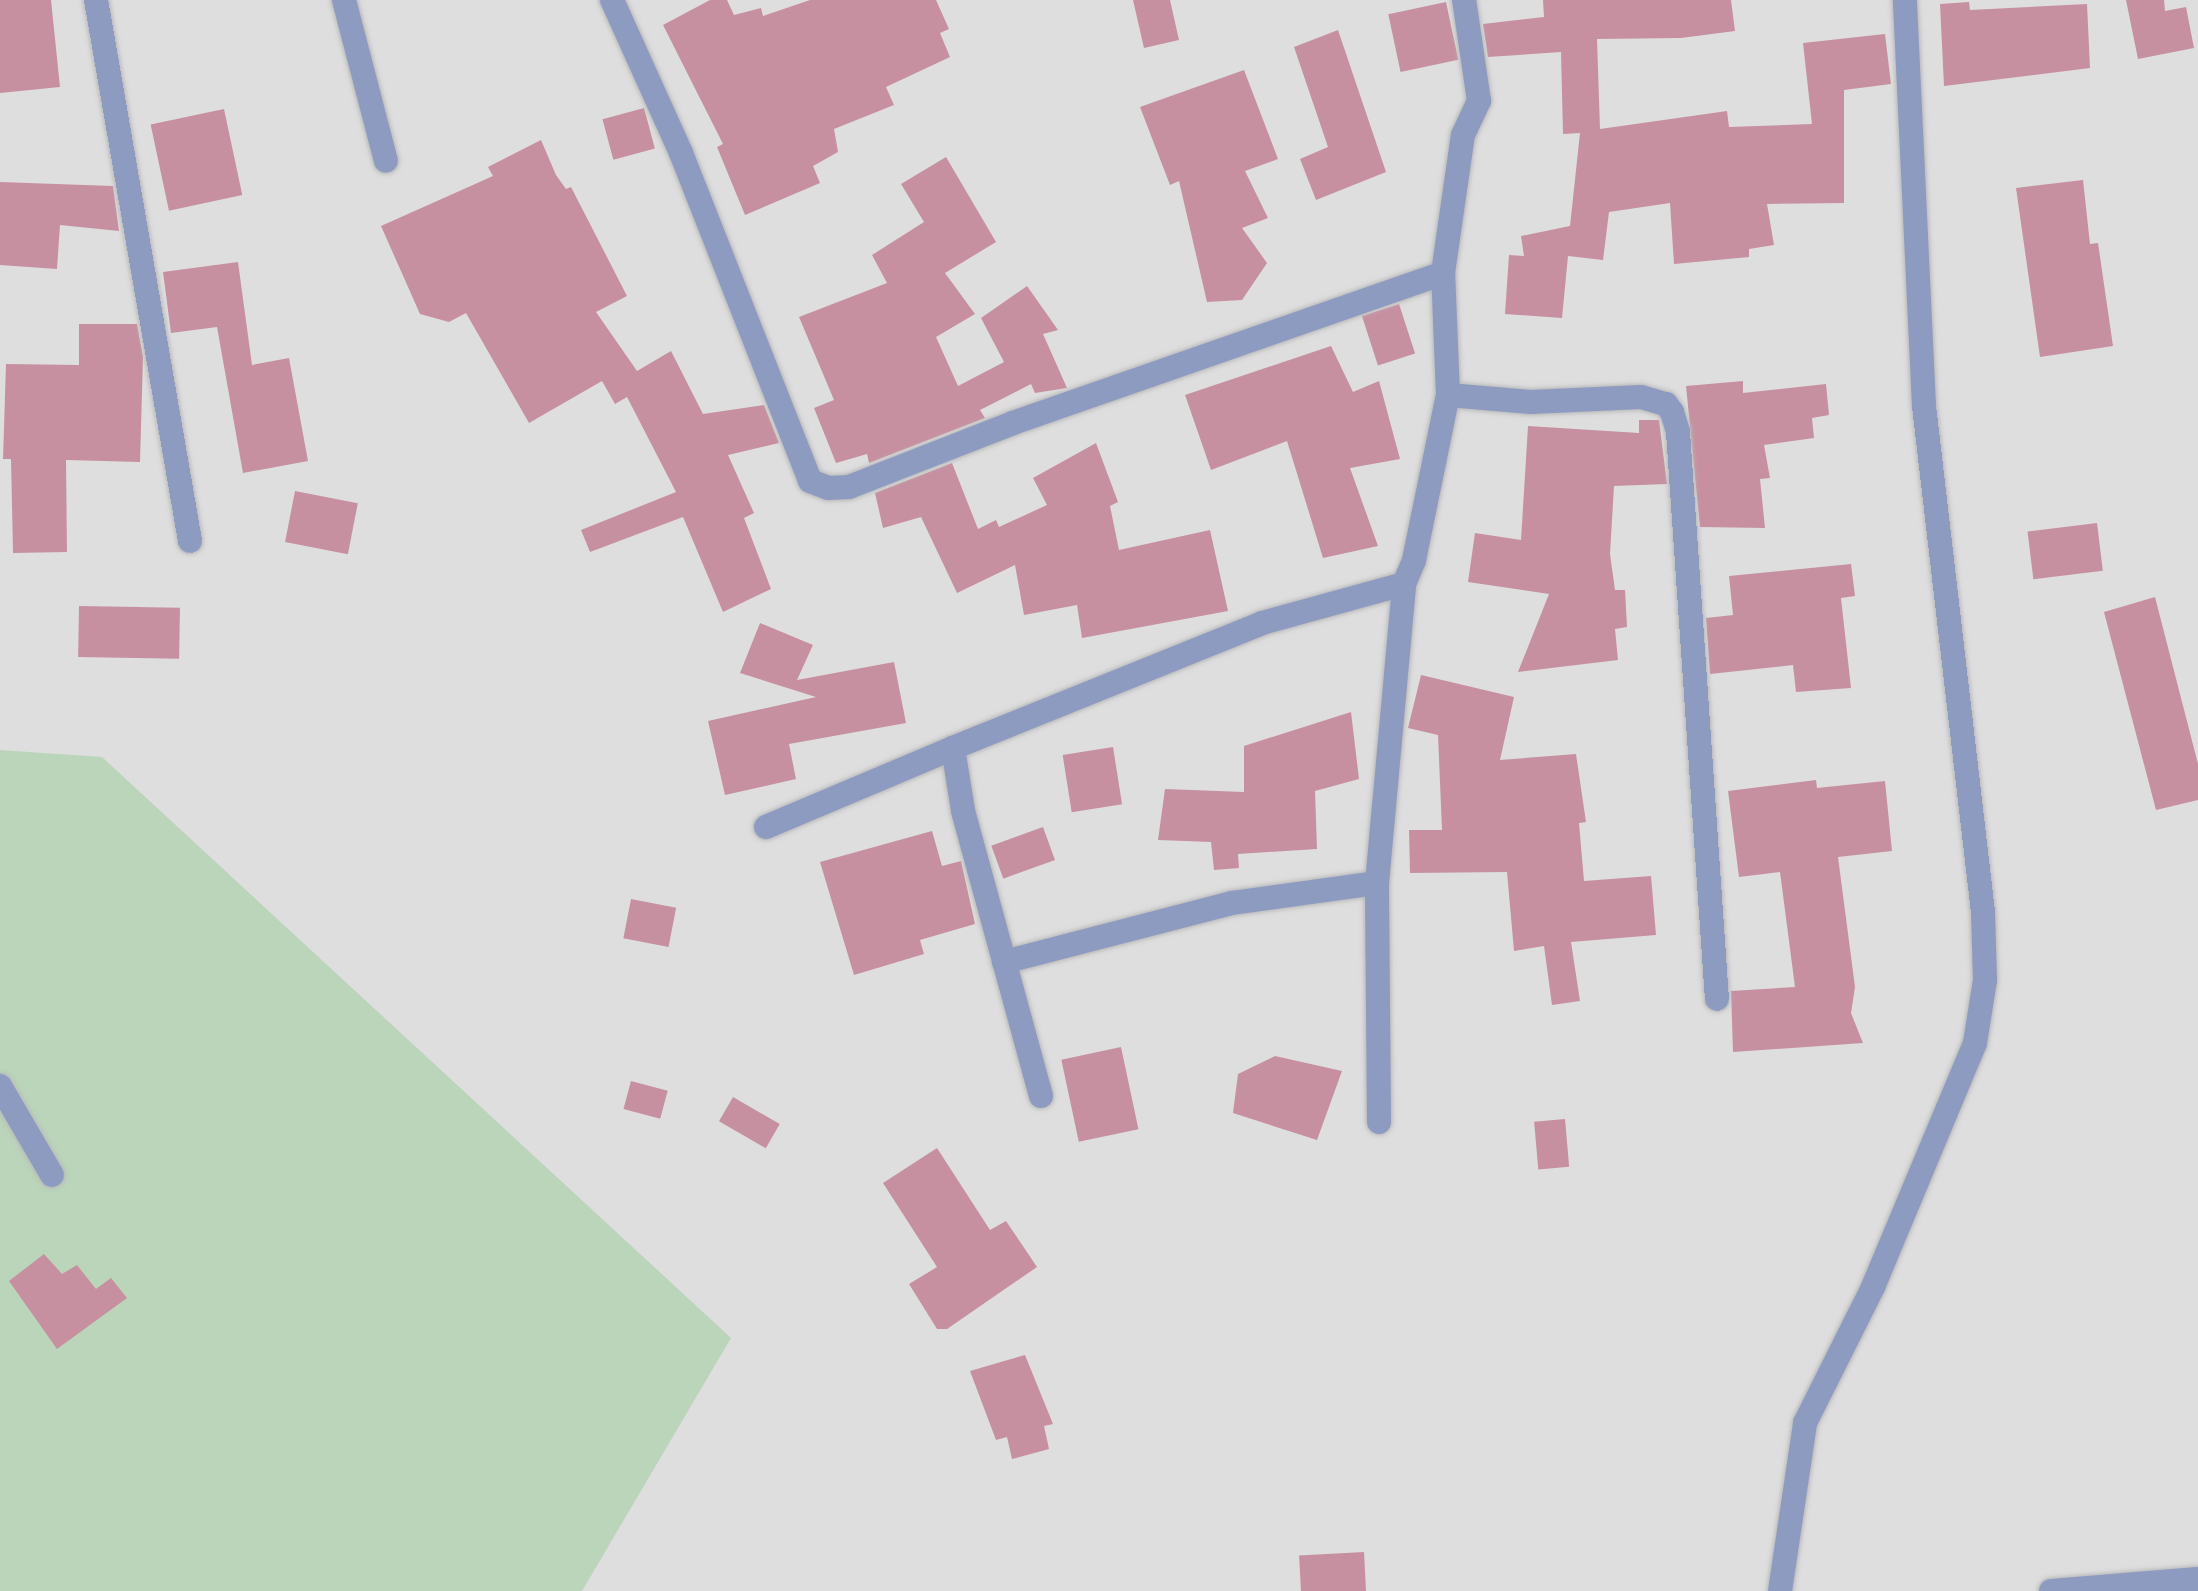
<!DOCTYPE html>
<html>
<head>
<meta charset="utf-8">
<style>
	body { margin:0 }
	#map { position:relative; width:2198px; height:1591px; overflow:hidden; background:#dededf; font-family:Montserrat,sans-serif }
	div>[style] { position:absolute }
	.green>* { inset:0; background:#bad5ba }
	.building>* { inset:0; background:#c790a0; transform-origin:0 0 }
	.roads { filter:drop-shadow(0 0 2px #b9b9ba) drop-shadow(0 0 2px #b9b9ba) }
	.minor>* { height:24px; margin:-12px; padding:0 12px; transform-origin:12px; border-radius:12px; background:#8e9bc1 }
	span { translate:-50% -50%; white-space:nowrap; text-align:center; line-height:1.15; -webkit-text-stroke:8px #dededf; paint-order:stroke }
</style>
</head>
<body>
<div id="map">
	<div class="green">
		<div style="clip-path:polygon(0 750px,102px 757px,731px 1338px,582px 1591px,0 1591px)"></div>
	</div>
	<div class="building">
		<div style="clip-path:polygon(0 0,51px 0,60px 87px,0 93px)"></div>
		<div style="clip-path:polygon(710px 0,727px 0,734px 15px,761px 8px,763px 16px,810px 0,936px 0,949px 29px,940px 33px,950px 57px,886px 87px,894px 105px,834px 129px,838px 152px,813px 166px,820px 183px,745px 215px,717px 147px,723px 144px,663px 25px)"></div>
		<div style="clip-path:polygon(1133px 0,1170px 0,1179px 40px,1144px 48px)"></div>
		<div style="clip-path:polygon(1543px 0,1731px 0,1735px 31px,1681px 38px,1597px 39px,1600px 129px,1727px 111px,1729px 127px,1812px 124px,1803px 43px,1885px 34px,1891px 84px,1844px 90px,1844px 203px,1767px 204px,1774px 245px,1749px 249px,1749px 257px,1674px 264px,1670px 203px,1609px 212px,1603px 260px,1568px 256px,1562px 318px,1505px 314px,1509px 255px,1524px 256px,1521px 236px,1570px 226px,1580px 133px,1563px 134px,1561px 52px,1488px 57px,1483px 24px,1544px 17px)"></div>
		<div style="clip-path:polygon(2126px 0,2164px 0,2165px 11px,2186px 7px,2194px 48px,2138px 59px)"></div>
		<div style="left:1446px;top:2px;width:59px;height:59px;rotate:78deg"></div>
		<div style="clip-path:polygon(1969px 2px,1970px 10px,2087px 4px,2090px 68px,1944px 86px,1940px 4px)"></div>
		<div style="clip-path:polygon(1338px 30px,1386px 172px,1316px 200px,1300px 159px,1328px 147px,1294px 47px)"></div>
		<div style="clip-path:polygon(1244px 70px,1278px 159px,1245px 171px,1268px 218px,1242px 228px,1267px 263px,1242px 300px,1207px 302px,1179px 181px,1170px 185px,1140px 107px)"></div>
		<div style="left:644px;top:108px;width:42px;height:43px;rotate:75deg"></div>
		<div style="left:224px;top:109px;width:88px;height:75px;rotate:78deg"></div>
		<div style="clip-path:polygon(541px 140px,556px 175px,566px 189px,571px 187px,627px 296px,596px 312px,637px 371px,671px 351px,703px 414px,764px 405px,779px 443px,728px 455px,754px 513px,744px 518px,771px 589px,723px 612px,683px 517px,590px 552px,581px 530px,676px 492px,627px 397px,615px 404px,602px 381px,529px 423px,466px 313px,449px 322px,420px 314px,381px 226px,493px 176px,488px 167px)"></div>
		<div style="clip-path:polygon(946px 157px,996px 242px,945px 273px,975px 314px,936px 337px,958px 386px,1004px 362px,981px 318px,1027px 286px,1058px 330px,1043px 334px,1067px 388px,1035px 393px,1031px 384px,980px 410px,985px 418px,869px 463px,867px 454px,836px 463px,814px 408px,834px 400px,799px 317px,887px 283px,872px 255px,924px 222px,901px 184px)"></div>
		<div style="clip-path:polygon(2083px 180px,2090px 244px,2098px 243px,2113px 346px,2040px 357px,2016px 188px)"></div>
		<div style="clip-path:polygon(0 182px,113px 186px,119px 231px,60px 225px,57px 269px,0 265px)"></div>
		<div style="clip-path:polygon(238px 262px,252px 365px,289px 358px,308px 461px,243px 473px,217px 327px,171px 333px,163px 272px)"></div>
		<div style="left:1399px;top:304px;width:52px;height:39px;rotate:72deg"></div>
		<div style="clip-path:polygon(79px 324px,137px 324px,143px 357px,140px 462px,66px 460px,67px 552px,13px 553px,11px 459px,3px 459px,6px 364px,79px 365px)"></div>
		<div style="clip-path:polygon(1331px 346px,1353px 392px,1379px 381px,1400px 459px,1350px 468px,1378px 546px,1323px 558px,1287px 441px,1211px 470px,1185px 395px)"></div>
		<div style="clip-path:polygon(1743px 381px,1743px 393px,1826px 384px,1829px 415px,1812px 418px,1814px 438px,1764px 445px,1770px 478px,1760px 479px,1765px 528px,1700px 527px,1686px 386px)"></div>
		<div style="clip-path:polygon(1639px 420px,1659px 420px,1667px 484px,1614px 486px,1610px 554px,1615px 590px,1625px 590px,1627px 627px,1615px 629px,1618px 660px,1518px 672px,1549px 594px,1468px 582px,1475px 533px,1521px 540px,1528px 426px,1639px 433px)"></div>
		<div style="clip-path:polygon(1096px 443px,1118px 502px,1110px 506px,1119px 550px,1210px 530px,1228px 611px,1082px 638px,1077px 605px,1024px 615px,1015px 565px,957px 593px,921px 517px,883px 528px,875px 493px,952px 463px,978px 529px,996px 520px,999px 527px,1047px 505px,1033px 478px)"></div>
		<div style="left:295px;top:491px;width:64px;height:52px;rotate:11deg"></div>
		<div style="left:2097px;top:523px;width:48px;height:70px;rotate:83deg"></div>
		<div style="clip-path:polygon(1851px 564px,1855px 596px,1841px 598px,1851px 688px,1796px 692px,1793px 665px,1710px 674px,1706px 618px,1733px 615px,1729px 576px)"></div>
		<div style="clip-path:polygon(2155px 597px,2198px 764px,2198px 800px,2156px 810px,2104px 612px)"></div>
		<div style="left:79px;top:606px;width:101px;height:51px;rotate:1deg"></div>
		<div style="clip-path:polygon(760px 623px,813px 645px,797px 680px,894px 662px,906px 723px,789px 744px,796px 779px,725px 795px,708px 721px,816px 697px,740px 673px)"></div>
		<div style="clip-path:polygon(1421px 675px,1514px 697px,1500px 760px,1576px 754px,1586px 822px,1579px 823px,1584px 881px,1651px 876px,1656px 935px,1571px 942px,1580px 1001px,1552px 1005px,1544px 946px,1514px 951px,1507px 872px,1410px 873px,1409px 830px,1442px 830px,1438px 735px,1408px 728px)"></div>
		<div style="clip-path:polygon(1351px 712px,1359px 779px,1315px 791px,1317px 849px,1238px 854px,1239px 868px,1214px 870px,1211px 842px,1158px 840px,1165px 789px,1244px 792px,1244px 746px)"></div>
		<div style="left:1113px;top:747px;width:58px;height:51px;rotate:81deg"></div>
		<div style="clip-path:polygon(1816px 780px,1817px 788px,1885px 781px,1892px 851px,1838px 857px,1855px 987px,1851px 1013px,1863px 1043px,1733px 1052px,1731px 991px,1795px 987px,1780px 872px,1739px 877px,1728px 791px)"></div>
		<div style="left:1043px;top:827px;width:35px;height:55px;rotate:70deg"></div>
		<div style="clip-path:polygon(932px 831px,942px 866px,961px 861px,975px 924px,920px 940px,924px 954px,854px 975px,820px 862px)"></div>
		<div style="left:631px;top:899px;width:46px;height:40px;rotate:11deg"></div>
		<div style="left:1121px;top:1047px;width:84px;height:61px;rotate:78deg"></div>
		<div style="clip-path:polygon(1275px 1056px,1342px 1071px,1317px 1140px,1233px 1113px,1238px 1074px)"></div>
		<div style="left:631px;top:1081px;width:38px;height:29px;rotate:15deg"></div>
		<div style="left:733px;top:1097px;width:54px;height:28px;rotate:30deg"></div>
		<div style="left:1565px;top:1119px;width:48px;height:31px;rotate:85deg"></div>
		<div style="clip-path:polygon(937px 1148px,990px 1230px,1006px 1221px,1037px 1267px,947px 1329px,937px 1329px,909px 1284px,937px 1267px,883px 1183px)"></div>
		<div style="clip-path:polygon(44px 1254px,62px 1274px,77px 1265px,96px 1289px,111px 1278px,127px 1298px,57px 1349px,9px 1281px)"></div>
		<div style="clip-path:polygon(1025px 1355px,1053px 1424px,1044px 1426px,1049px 1449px,1012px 1459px,1007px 1437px,996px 1440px,970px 1371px)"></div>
		<div style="left:1364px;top:1552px;width:39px;height:65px;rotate:87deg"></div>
	</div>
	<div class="roads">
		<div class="minor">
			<div style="left:96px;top:0;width:549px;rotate:80.14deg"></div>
			<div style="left:344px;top:0;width:166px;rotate:75.4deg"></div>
			<div style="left:612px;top:0;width:168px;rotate:65.7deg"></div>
			<div style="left:681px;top:153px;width:352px;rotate:68.5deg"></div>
			<div style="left:810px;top:481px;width:19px;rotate:21deg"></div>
			<div style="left:828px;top:488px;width:21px;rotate:-3deg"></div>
			<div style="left:849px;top:487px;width:176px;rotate:-21.3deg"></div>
			<div style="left:1013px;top:423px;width:455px;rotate:-19.2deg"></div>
			<div style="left:1448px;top:395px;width:83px;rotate:4.8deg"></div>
			<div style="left:1531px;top:402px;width:110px;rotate:-2.6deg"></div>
			<div style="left:1641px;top:397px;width:26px;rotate:16deg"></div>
			<div style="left:1666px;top:404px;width:10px;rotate:53deg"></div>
			<div style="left:1672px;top:412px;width:21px;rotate:73deg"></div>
			<div style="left:1678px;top:432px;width:568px;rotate:86.07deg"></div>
			<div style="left:766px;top:827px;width:203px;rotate:-22.9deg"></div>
			<div style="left:1004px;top:962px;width:236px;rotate:-14.5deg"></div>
			<div style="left:1232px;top:903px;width:146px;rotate:-7.9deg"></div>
			<div style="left:0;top:1086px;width:103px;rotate:59.7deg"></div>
			<div style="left:1041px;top:1096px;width:296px;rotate:-105.3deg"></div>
			<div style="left:963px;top:810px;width:63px;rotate:-99.2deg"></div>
			<div style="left:953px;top:748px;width:333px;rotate:-22deg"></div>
			<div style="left:1262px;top:623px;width:147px;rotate:-15.4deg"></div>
			<div style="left:1404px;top:584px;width:26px;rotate:-67deg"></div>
			<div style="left:1414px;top:560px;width:168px;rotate:-78.4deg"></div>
			<div style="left:1448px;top:395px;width:122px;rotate:-92.3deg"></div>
			<div style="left:1443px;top:273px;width:139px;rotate:-81.8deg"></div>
			<div style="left:1463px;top:135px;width:38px;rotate:-65deg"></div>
			<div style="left:1479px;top:101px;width:102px;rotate:-98.4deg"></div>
			<div style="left:1379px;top:1122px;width:239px;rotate:-90.5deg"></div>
			<div style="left:1377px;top:883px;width:300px;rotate:-84.8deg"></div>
			<div style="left:1780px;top:1591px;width:170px;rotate:-81.5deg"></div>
			<div style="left:1805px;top:1423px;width:152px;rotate:-63.4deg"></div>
			<div style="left:1873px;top:1287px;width:264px;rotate:-67.3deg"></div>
			<div style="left:1975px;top:1043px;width:64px;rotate:-81deg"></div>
			<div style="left:1985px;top:980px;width:68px;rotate:-91.7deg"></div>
			<div style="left:1983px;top:912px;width:509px;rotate:-96.65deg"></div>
			<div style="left:1924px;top:406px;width:406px;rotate:-92.7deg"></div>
			<div style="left:2051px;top:1591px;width:147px;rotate:-4.7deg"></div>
		</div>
	</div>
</div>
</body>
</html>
